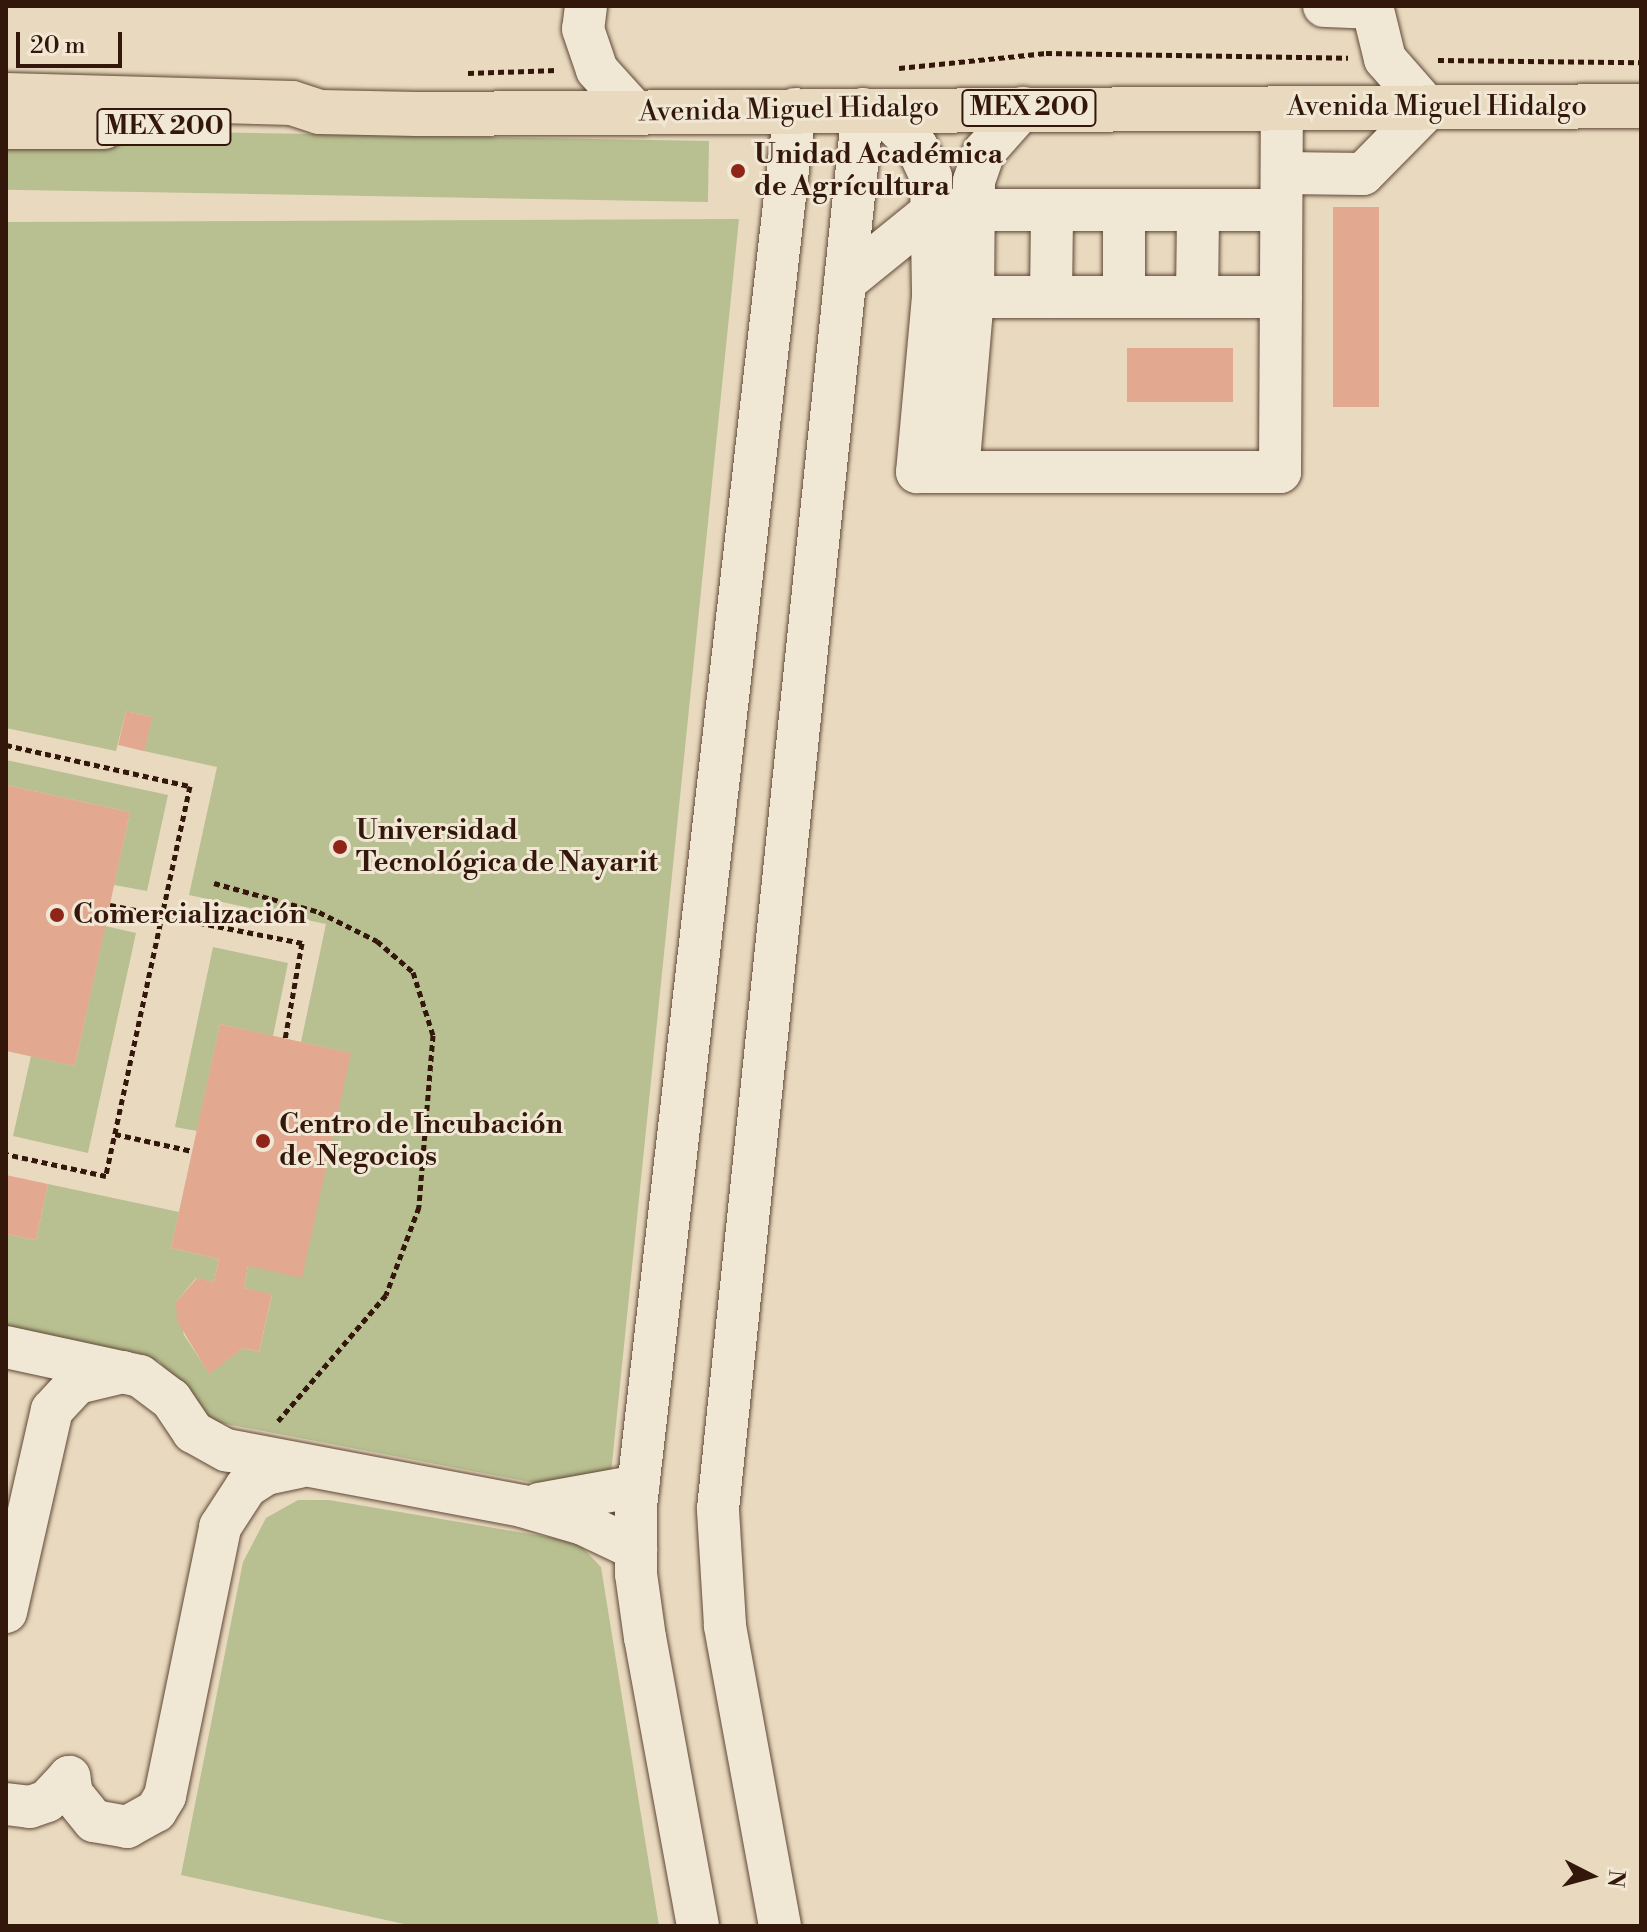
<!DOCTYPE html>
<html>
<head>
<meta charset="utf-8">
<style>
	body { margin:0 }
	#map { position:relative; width:1647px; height:1932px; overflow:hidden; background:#e9dabf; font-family:"Libre Bodoni",serif }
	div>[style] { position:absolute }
	.green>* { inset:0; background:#b8bf90; transform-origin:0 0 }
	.building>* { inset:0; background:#e2a990; transform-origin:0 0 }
	.path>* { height:5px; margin-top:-2.5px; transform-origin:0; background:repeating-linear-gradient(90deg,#33170a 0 6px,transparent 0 10px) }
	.roads { filter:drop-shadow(0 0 2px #604837) drop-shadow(0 0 2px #604837) }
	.minor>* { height:42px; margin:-21px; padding:0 21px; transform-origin:21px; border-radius:21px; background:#f1e7d5 }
	.highway>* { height:44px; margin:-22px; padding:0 22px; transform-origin:22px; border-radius:22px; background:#e9dabf }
	.dots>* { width:22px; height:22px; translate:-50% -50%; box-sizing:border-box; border:4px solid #f1e7d5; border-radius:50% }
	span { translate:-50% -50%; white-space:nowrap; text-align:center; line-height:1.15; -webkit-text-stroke:6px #f1e7d5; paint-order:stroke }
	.shield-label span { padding:2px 6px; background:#f1e7d5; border:2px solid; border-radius:6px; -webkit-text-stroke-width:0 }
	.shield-label { font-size:26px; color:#33170a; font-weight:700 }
	.street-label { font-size:28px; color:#33170a }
	.poi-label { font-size:28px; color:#33170a; font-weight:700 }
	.left { translate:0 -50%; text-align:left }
	.frame { position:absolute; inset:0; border:8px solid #33170a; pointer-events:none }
	.north { position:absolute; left:1551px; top:1836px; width:80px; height:80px; -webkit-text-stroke:6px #f1e7d5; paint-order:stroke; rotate:96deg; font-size:22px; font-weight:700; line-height:32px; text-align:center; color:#33170a }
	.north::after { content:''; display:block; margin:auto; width:28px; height:36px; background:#33170a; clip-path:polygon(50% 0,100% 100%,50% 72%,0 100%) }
	.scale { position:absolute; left:16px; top:32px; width:106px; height:36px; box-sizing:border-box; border:4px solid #33170a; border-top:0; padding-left:10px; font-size:24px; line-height:28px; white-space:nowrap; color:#33170a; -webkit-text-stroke:6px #f1e7d5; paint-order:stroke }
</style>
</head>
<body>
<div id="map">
	<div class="green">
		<div style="left:709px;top:141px;width:61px;height:703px;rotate:91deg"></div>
		<div style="clip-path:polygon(739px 219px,611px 1473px,551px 1486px,221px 1423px,204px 1416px,159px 1361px,6px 1326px,6px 1234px,36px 1240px,48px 1184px,179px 1212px,171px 1248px,219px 1259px,214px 1282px,196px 1278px,176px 1302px,184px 1335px,209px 1373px,243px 1348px,259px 1352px,272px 1295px,244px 1288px,248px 1266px,350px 1053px,301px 1042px,326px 924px,189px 895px,217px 767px,144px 751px,152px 717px,126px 711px,116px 751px,6px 728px,6px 222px)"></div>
		<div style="clip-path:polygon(6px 760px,168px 795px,147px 891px,114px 885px,130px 812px,6px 785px)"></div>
		<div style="clip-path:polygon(105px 926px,136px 933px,88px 1153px,13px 1136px,31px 1056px,75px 1066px)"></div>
		<div style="clip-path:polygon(213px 947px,288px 963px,273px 1036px,220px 1024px,197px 1131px,175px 1127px)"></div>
		<div style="clip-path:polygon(298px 1500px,329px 1500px,577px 1542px,601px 1567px,659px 1926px,413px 1926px,181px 1875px,243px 1562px,266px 1518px)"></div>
	</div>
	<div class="building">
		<div style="left:1333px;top:207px;width:46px;height:200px"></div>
		<div style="left:1127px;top:348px;width:106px;height:54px"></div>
		<div style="left:126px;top:711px;width:27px;height:35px;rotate:13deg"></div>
		<div style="clip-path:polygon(6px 785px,130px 812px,75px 1066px,6px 1051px)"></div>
		<div style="clip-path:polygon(220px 1024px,351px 1053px,302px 1278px,248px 1266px,244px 1288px,272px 1294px,259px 1352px,243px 1348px,209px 1374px,177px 1321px,176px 1302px,197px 1278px,214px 1282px,219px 1259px,171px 1248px)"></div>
		<div style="clip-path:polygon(6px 1175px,48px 1184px,36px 1240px,6px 1234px)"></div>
	</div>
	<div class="path">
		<div style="left:1438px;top:60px;width:203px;rotate:0.6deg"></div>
		<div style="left:899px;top:68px;width:148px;rotate:-5.8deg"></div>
		<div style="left:1046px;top:53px;width:302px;rotate:0.9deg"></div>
		<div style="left:468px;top:73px;width:89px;rotate:-1.9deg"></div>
		<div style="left:6px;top:745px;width:189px;rotate:12.6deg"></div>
		<div style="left:190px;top:786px;width:399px;rotate:102.2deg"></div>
		<div style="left:106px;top:1176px;width:102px;rotate:-167.6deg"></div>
		<div style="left:214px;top:883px;width:109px;rotate:15.4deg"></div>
		<div style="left:319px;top:912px;width:65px;rotate:26.6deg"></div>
		<div style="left:377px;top:941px;width:48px;rotate:40.7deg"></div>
		<div style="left:413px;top:972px;width:66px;rotate:72.4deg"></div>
		<div style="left:433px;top:1035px;width:173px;rotate:94.7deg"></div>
		<div style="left:419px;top:1207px;width:94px;rotate:110.6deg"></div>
		<div style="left:386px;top:1295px;width:166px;rotate:130.6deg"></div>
		<div style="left:110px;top:905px;width:196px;rotate:11.2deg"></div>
		<div style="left:302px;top:943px;width:97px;rotate:100deg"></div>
		<div style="left:115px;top:1134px;width:79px;rotate:12.4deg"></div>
	</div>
	<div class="roads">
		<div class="minor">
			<div style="left:586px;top:6px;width:23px;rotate:97deg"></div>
			<div style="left:583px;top:29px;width:43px;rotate:71.1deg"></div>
			<div style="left:597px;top:70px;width:57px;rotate:47.9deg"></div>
			<div style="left:1324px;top:6px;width:48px;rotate:2.4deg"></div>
			<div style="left:1282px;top:173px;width:81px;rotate:0.7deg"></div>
			<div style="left:1363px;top:174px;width:93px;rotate:-45.4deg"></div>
			<div style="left:1428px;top:108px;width:65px;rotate:-131.3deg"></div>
			<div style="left:1385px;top:59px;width:55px;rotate:-103.8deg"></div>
			<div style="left:1124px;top:210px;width:87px;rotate:90deg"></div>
			<div style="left:845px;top:282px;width:114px;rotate:-39deg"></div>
			<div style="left:934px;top:210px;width:347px"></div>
			<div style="left:946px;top:297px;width:335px"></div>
			<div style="left:1051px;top:297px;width:87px;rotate:-89.3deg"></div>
			<div style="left:1197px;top:297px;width:87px;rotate:-89.3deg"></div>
			<div style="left:958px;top:472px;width:176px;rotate:-85.1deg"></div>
			<div style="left:973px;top:297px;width:116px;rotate:-89.5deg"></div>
			<div style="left:974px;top:181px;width:31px;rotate:-71deg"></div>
			<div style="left:984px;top:152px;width:59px;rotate:-48.4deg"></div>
			<div style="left:6px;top:1347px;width:137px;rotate:12.2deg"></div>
			<div style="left:140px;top:1376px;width:39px;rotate:37deg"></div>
			<div style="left:171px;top:1399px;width:40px;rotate:56deg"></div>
			<div style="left:193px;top:1432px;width:38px;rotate:29deg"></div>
			<div style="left:226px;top:1450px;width:301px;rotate:10.7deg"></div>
			<div style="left:522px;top:1506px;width:64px;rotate:16.4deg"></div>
			<div style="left:583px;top:1524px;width:59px;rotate:25.3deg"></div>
			<div style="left:539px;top:1504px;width:101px;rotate:-10.3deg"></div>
			<div style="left:6px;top:1612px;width:207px;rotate:-77.2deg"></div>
			<div style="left:52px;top:1410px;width:37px;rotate:-47deg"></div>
			<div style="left:77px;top:1383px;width:47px;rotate:-13.4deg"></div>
			<div style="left:69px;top:1777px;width:17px;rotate:80deg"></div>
			<div style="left:72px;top:1794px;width:35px;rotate:51deg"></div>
			<div style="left:94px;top:1821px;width:34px;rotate:10deg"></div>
			<div style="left:127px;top:1827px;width:33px;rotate:-29deg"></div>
			<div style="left:156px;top:1811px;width:17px;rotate:-59deg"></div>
			<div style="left:165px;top:1796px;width:275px;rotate:-78.4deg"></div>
			<div style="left:220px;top:1527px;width:48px;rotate:-57deg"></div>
			<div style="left:246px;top:1487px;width:24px;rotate:-33deg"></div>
			<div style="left:266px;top:1474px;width:34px;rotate:-12deg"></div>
			<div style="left:6px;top:1804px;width:24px;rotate:7deg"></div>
			<div style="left:30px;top:1807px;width:18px;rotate:-19deg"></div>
			<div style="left:47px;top:1801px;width:33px;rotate:-47deg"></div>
			<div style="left:698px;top:1926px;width:293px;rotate:-100.4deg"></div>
			<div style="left:645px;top:1638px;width:65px;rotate:-98deg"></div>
			<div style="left:636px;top:1574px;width:68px;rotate:-90deg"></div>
			<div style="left:636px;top:1506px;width:1406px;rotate:-83.51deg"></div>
			<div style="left:780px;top:1926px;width:306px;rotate:-100.4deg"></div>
			<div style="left:725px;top:1625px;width:116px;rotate:-93.5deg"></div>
			<div style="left:718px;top:1509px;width:1407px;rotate:-84.09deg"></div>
			<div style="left:863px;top:109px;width:33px;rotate:25deg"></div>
			<div style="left:893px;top:123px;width:34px;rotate:45deg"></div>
			<div style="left:917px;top:147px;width:33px;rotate:65deg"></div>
			<div style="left:931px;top:177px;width:120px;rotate:89deg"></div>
			<div style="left:933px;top:297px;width:176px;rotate:95.2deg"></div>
			<div style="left:917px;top:472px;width:363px"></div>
			<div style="left:1280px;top:472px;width:364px;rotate:-89.7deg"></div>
		</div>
		<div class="highway">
			<div style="left:6px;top:95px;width:286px;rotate:1.6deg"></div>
			<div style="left:292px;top:103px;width:29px;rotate:18deg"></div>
			<div style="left:320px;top:112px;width:97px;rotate:1.2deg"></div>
			<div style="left:417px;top:114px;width:1224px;rotate:-0.37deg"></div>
			<div style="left:6px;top:127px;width:98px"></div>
		</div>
	</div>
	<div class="dots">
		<div style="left:738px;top:171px;background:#8f2418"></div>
		<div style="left:340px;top:847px;background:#8f2418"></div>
		<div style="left:57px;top:915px;background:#8f2418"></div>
		<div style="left:263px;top:1141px;background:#8f2418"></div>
	</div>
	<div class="shield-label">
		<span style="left:1029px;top:108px">MEX 200</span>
		<span style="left:164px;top:127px">MEX 200</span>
	</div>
	<div class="street-label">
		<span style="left:1437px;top:107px">Avenida Miguel Hidalgo</span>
		<span style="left:789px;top:110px;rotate:-1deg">Avenida Miguel Hidalgo</span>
	</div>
	<div class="poi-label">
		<span class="left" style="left:754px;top:171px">Unidad Académica<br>de Agrícultura</span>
		<span class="left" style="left:356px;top:847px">Universidad<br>Tecnológica de Nayarit</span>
		<span class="left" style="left:73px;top:915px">Comercialización</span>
		<span class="left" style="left:279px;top:1141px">Centro de Incubación<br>de Negocios</span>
	</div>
	<div class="frame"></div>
	<div class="north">N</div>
	<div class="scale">20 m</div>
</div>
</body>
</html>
